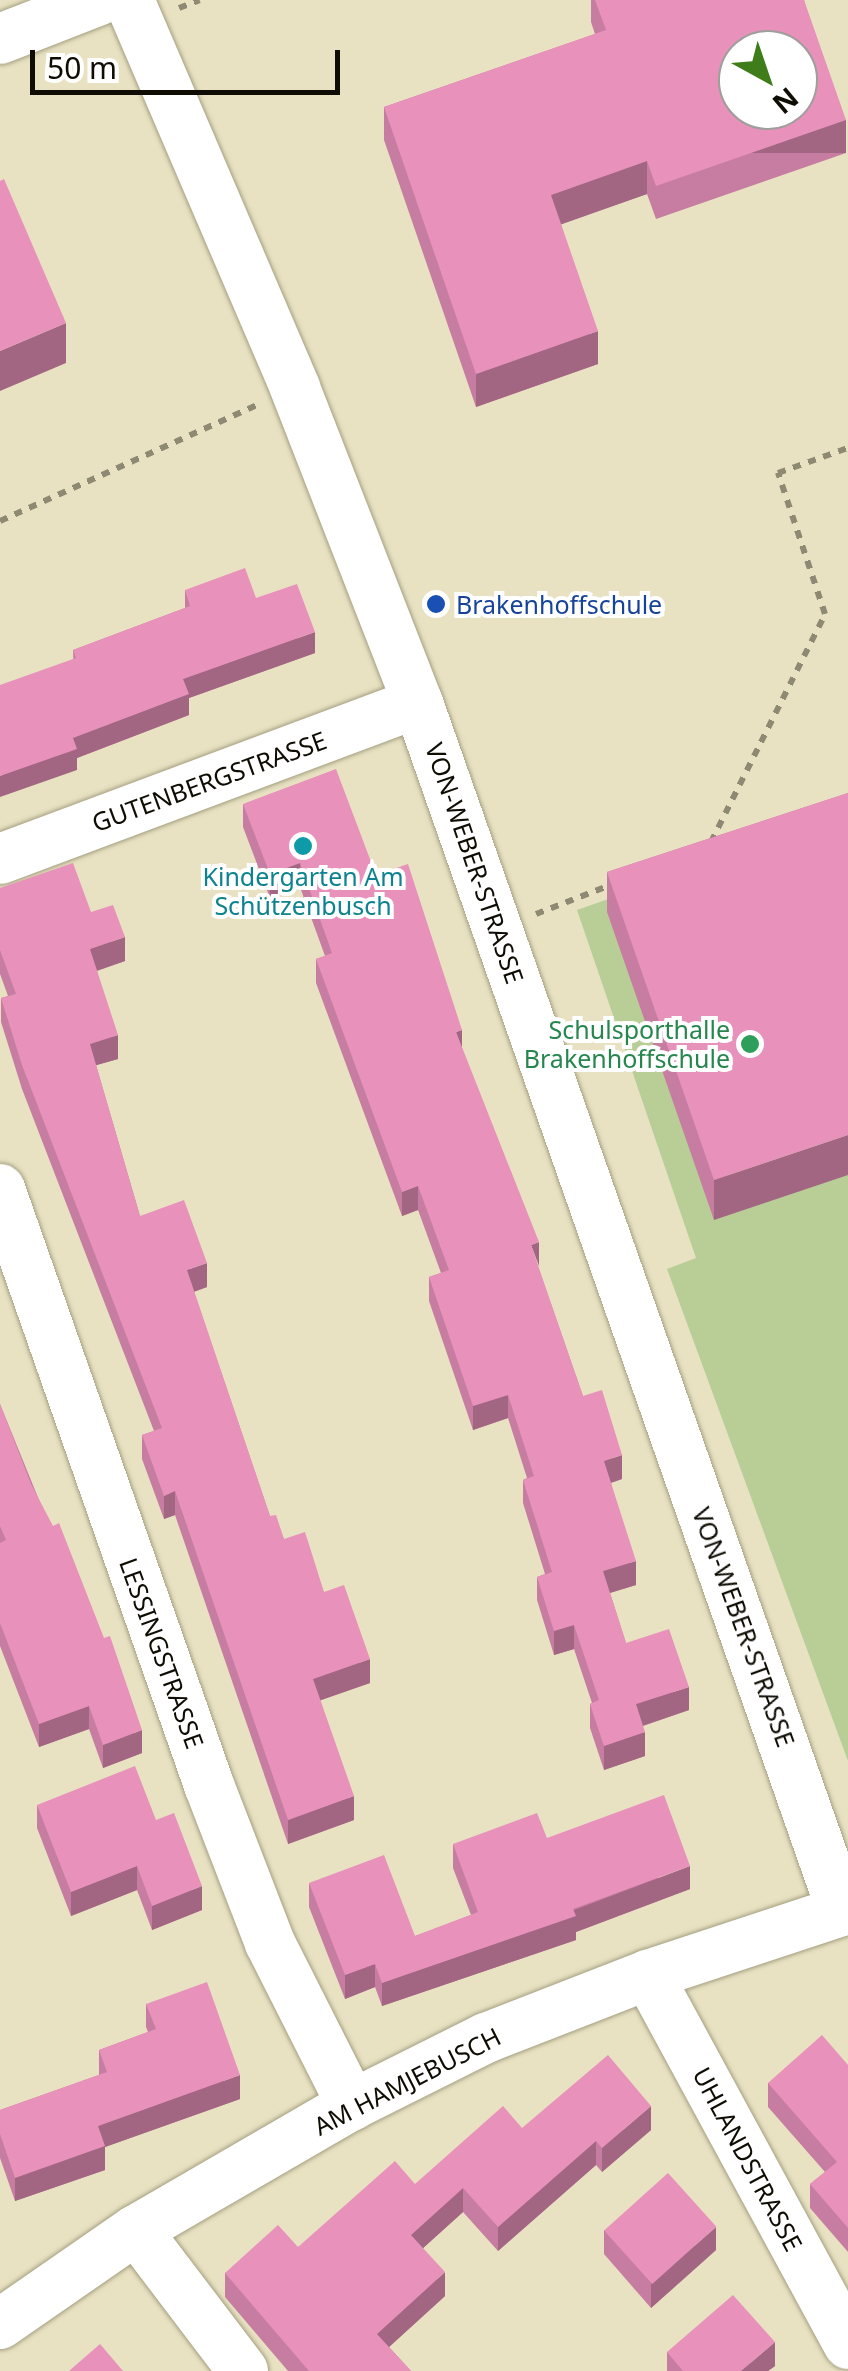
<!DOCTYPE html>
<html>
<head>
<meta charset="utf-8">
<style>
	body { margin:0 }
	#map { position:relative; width:848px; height:2371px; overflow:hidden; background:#e8e2c2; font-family:"Noto Sans",sans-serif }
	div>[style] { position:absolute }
	.green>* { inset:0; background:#b9cd97 }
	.path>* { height:6px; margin-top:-3px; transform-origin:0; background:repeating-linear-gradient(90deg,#8e8973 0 8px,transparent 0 16px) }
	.roads { filter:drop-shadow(0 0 2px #a49f81) drop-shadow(0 0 2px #a49f81) }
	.street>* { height:50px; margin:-25px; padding:0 25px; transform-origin:25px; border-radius:25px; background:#fff }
	.wall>* { inset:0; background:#c77da1 }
	.shaded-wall>* { inset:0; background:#a26683; transform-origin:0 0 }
	.building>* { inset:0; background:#e791bb; transform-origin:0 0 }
	.dots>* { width:28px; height:28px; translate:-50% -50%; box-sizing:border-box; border:5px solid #fff; border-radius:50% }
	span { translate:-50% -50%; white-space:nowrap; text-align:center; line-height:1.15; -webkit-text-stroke:8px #fff; paint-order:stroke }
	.transit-label { font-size:25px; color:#164399 }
	.left { translate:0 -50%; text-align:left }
	.street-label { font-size:25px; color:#0e0c03 }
	.culture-label { font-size:25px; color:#0d838f }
	.leisure-label { font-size:25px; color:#27864d }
	.right { translate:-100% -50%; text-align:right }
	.north { position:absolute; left:718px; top:30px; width:100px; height:100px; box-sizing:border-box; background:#fff; border:2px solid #9f9e9a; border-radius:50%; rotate:140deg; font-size:28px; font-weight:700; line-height:40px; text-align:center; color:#0e0c03 }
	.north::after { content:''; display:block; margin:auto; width:35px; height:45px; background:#3f7d1a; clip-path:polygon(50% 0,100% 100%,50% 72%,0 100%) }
	.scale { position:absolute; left:30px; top:50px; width:310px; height:45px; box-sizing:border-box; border:5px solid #0e0c03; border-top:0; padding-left:12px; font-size:30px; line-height:35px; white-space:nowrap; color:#0e0c03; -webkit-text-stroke:8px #fff; paint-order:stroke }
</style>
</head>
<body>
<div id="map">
	<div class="green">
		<div style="clip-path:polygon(848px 815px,848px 1761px,667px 1269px,696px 1258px,577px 910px)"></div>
	</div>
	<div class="path">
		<div style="left:179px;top:8px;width:22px;rotate:-21deg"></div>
		<div style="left:0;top:521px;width:282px;rotate:-24.3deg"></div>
		<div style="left:711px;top:842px;width:255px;rotate:-63.4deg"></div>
		<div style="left:825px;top:614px;width:149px;rotate:-108.4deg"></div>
		<div style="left:778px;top:473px;width:74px;rotate:-19.7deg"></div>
		<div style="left:536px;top:914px;width:83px;rotate:-21.3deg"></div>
	</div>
	<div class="roads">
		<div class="street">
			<div style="left:129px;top:0;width:422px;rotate:66.8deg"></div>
			<div style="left:295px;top:388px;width:338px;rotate:68.7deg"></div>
			<div style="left:418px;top:703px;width:1280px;rotate:70.66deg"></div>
			<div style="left:0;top:39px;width:107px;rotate:-21.3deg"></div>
			<div style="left:0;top:859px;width:446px;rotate:-20.5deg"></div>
			<div style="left:0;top:1189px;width:632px;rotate:70.68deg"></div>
			<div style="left:209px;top:1785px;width:169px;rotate:68.9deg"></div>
			<div style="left:270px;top:1943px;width:182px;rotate:63.2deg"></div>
			<div style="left:648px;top:1975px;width:420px;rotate:61.5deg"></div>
			<div style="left:136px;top:2230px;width:177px;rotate:52.8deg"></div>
			<div style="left:0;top:2324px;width:165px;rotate:-34.7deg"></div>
			<div style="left:136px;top:2230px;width:250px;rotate:-30.1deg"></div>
			<div style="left:352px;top:2105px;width:150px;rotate:-26.6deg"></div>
			<div style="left:486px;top:2038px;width:174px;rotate:-21.3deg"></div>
			<div style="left:648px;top:1975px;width:211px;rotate:-18.3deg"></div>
		</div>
	</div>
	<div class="wall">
		<div style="clip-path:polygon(591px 0,804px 0,846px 153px,656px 219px,647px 194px,561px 224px,598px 364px,476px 407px,384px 140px,384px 107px,595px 34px,591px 22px)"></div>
		<div style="clip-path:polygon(185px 590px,256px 598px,315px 653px,189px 698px,189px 715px,77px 758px,77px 770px,73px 650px,185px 608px)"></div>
		<div style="clip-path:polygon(848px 793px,714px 1220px,607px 912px,607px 872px)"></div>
		<div style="clip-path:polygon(243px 804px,376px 875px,462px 1048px,583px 1396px,622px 1479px,611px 1483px,636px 1585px,610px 1593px,626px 1643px,689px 1710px,643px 1726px,645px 1756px,604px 1770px,590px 1728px,590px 1704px,592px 1703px,574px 1649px,554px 1655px,537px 1600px,537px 1577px,545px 1574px,523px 1503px,523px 1480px,527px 1478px,508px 1418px,473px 1430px,429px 1301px,429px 1277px,441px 1273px,418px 1210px,402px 1216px,316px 983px,316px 959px,325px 956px,300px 887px,270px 898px,243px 827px)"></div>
		<div style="clip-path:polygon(0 888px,91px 912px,125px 961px,97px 971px,118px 1059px,96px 1065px,140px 1216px,207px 1287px,194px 1292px,270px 1516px,284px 1539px,324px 1592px,370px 1683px,320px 1700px,354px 1820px,288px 1844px,175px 1515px,164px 1519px,142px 1459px,142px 1435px,154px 1431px,22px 1089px,1px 1022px,1px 998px,8px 996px,0 974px)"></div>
		<div style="clip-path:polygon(0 1404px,142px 1753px,103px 1768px,89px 1729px,39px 1747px,0 1646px)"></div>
		<div style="clip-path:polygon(37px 1805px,156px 1820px,202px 1910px,152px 1930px,137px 1890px,71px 1916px,37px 1828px)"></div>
		<div style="clip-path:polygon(547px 1838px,690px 1889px,576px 1932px,576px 1940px,382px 2006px,375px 1987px,345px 1999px,309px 1907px,309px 1883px,415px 1936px,471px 1915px,453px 1868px,453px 1844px)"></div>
		<div style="clip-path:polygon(146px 2004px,240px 2099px,105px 2147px,105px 2170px,15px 2201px,0 2158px,0 2110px,99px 2075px,99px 2050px,148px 2032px,146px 2027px)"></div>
		<div style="clip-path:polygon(848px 2065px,848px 2252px,810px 2208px,810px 2184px,825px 2172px,768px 2107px,768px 2083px)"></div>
		<div style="clip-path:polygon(522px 2128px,651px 2130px,602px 2172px,596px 2165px,498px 2251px,463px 2212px,423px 2248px,445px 2296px,389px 2347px,411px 2371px,288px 2371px,225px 2297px,225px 2273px,298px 2247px)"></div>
		<div style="clip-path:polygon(604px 2230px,716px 2250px,651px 2308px,604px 2254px)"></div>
		<div style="clip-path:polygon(667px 2352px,775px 2366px,768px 2371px,667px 2371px)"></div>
	</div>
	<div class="shaded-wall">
		<div style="left:846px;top:120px;width:33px;height:201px;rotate:90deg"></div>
		<div style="clip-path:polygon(647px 161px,647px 194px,551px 228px,551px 195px)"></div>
		<div style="clip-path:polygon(66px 323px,66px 363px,0 391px,0 351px)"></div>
		<div style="clip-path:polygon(598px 331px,598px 364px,476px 407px,476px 374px)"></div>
		<div style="clip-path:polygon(315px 632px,315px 653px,189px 698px,189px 715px,77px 758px,77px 770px,0 797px,0 776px,183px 679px)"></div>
		<div style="clip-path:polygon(300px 863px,300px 887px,270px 898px,270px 874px)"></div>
		<div style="clip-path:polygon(125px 937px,125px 961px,90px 973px,90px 949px)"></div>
		<div style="clip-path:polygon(462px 1030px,462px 1054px,456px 1032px)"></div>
		<div style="clip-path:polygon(118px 1035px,118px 1059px,90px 1067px,90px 1044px)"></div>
		<div style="clip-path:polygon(848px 1135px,848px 1175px,714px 1220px,714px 1180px)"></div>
		<div style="clip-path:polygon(418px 1186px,418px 1210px,402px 1216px,402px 1192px)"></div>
		<div style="clip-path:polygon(539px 1242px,539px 1266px,531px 1245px)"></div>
		<div style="clip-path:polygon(207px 1263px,207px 1287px,187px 1294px,187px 1270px)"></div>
		<div style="clip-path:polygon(508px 1395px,508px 1418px,473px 1430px,473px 1406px)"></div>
		<div style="clip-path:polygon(622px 1455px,622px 1479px,604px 1485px,604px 1461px)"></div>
		<div style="clip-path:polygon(175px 1491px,175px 1515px,164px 1519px,164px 1496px)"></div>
		<div style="clip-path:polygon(636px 1561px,636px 1585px,603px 1595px,603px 1571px)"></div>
		<div style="clip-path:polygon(574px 1625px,574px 1649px,554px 1655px,554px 1631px)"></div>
		<div style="clip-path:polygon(370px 1659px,370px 1683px,313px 1703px,313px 1679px)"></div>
		<div style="clip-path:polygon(689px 1687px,689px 1710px,636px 1728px,636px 1704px)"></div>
		<div style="clip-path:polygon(89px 1706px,89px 1729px,39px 1747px,39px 1724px)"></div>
		<div style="clip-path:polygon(142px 1730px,142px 1753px,103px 1768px,103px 1745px)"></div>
		<div style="clip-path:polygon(645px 1732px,645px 1756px,604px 1770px,604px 1746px)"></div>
		<div style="clip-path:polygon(354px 1796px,354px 1820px,288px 1844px,288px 1820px)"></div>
		<div style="clip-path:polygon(137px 1866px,137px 1890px,71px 1916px,71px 1892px)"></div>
		<div style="clip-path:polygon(690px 1866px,690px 1889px,576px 1932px,576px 1940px,382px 2006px,382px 1983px)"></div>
		<div style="clip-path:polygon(202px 1886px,202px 1910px,152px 1930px,152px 1906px)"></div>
		<div style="clip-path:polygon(375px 1964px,375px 1987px,345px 1999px,345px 1975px)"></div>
		<div style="clip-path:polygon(240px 2075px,240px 2099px,105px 2147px,105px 2170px,15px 2201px,15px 2178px,98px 2126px)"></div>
		<div style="clip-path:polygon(651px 2106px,651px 2130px,602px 2172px,602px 2148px)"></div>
		<div style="clip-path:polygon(596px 2141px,596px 2165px,498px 2251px,498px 2227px)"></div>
		<div style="clip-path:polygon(463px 2188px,463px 2212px,411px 2259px,411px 2235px)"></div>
		<div style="clip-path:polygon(716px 2227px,716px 2250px,651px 2308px,651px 2284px)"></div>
		<div style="clip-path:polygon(445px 2272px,445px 2296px,377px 2358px,377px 2334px)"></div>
		<div style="clip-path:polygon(775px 2342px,775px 2366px,768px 2371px,741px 2371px)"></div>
	</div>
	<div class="building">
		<div style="clip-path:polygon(evenodd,595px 0,804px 0,846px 120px,656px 186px,647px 161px,551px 195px,598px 331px,476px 374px,384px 107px,606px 30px,595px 0,738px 50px,798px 50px,798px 110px,738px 110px,738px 50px)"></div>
		<div style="clip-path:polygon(4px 179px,66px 323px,0 351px,0 181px)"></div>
		<div style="clip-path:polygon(245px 568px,256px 598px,297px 584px,315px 632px,183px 679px,189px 694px,73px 738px,77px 749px,0 776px,0 685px,76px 658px,73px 650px,190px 606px,185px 590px)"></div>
		<div style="clip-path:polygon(336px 769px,376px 875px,408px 864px,462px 1030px,456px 1032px,539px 1242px,531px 1245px,583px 1396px,602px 1390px,622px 1455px,604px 1461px,636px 1561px,603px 1571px,626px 1643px,669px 1629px,689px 1687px,636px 1704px,645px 1732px,604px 1746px,590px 1704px,599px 1700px,574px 1625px,554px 1631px,537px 1577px,552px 1572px,523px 1480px,534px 1476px,508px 1395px,473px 1406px,429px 1277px,449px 1270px,418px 1186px,402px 1192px,316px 959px,332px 953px,300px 863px,270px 874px,243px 804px)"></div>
		<div style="clip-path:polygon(848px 793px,848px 1135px,714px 1180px,607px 872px)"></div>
		<div style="clip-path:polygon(73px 863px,91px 912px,113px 905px,125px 937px,90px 949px,118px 1035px,90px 1044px,140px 1216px,184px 1200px,207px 1263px,187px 1270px,270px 1516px,276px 1515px,284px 1539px,305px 1532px,324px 1592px,344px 1585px,370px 1659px,313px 1679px,354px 1796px,288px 1820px,175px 1491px,164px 1496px,142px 1435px,162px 1428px,22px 1065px,1px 998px,16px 994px,0 950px,0 888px)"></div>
		<div style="clip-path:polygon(0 1404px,31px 1484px,53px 1526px,59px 1523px,104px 1638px,110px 1636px,142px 1730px,103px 1745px,89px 1706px,39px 1724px,0 1623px,0 1543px,6px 1540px,0 1526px)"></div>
		<div style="clip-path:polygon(135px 1766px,156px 1820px,174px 1813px,202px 1886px,152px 1906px,137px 1866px,71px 1892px,37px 1805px)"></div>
		<div style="clip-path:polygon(664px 1795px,690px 1866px,573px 1909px,576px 1916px,382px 1983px,375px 1964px,345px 1975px,309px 1883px,384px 1855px,415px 1936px,478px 1912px,453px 1844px,537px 1813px,547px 1838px)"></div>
		<div style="clip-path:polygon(207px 1982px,240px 2075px,98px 2126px,105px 2146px,15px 2178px,0 2134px,0 2110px,107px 2072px,99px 2050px,156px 2029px,146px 2004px)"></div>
		<div style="clip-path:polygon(822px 2035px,848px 2065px,848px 2228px,810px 2184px,837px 2162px,768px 2083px)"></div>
		<div style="clip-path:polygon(608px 2055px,651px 2106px,602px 2148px,596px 2141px,498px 2227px,463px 2188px,411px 2235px,445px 2272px,377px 2334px,411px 2371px,309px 2371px,225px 2273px,278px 2225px,298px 2247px,395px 2161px,415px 2184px,503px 2106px,522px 2128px)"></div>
		<div style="left:668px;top:2173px;width:72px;height:86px;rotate:48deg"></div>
		<div style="clip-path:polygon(733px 2295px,775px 2342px,741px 2371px,683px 2371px,667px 2352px)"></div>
		<div style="clip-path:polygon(100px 2344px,123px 2371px,69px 2371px)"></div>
	</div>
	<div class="dots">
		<div style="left:436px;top:604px;background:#1a4fb4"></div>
		<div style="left:303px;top:846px;background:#0f9aa8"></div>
		<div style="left:750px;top:1044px;background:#2e9e5b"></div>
	</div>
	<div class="transit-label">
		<span class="left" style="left:456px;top:604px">Brakenhoffschule</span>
	</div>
	<div class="street-label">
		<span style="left:209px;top:781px;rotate:-20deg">GUTENBERGSTRASSE</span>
		<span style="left:475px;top:863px;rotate:71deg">VON-WEBER-STRASSE</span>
		<span style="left:744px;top:1627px;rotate:70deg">VON-WEBER-STRASSE</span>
		<span style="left:162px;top:1653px;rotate:70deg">LESSINGSTRASSE</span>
		<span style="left:407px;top:2081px;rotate:-27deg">AM HAMJEBUSCH</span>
		<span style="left:748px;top:2159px;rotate:62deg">UHLANDSTRASSE</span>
	</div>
	<div class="culture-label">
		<span style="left:303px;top:891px">Kindergarten Am<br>Schützenbusch</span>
	</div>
	<div class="leisure-label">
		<span class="right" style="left:730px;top:1044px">Schulsporthalle<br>Brakenhoffschule</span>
	</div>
	<div class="north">N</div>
	<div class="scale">50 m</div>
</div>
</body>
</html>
